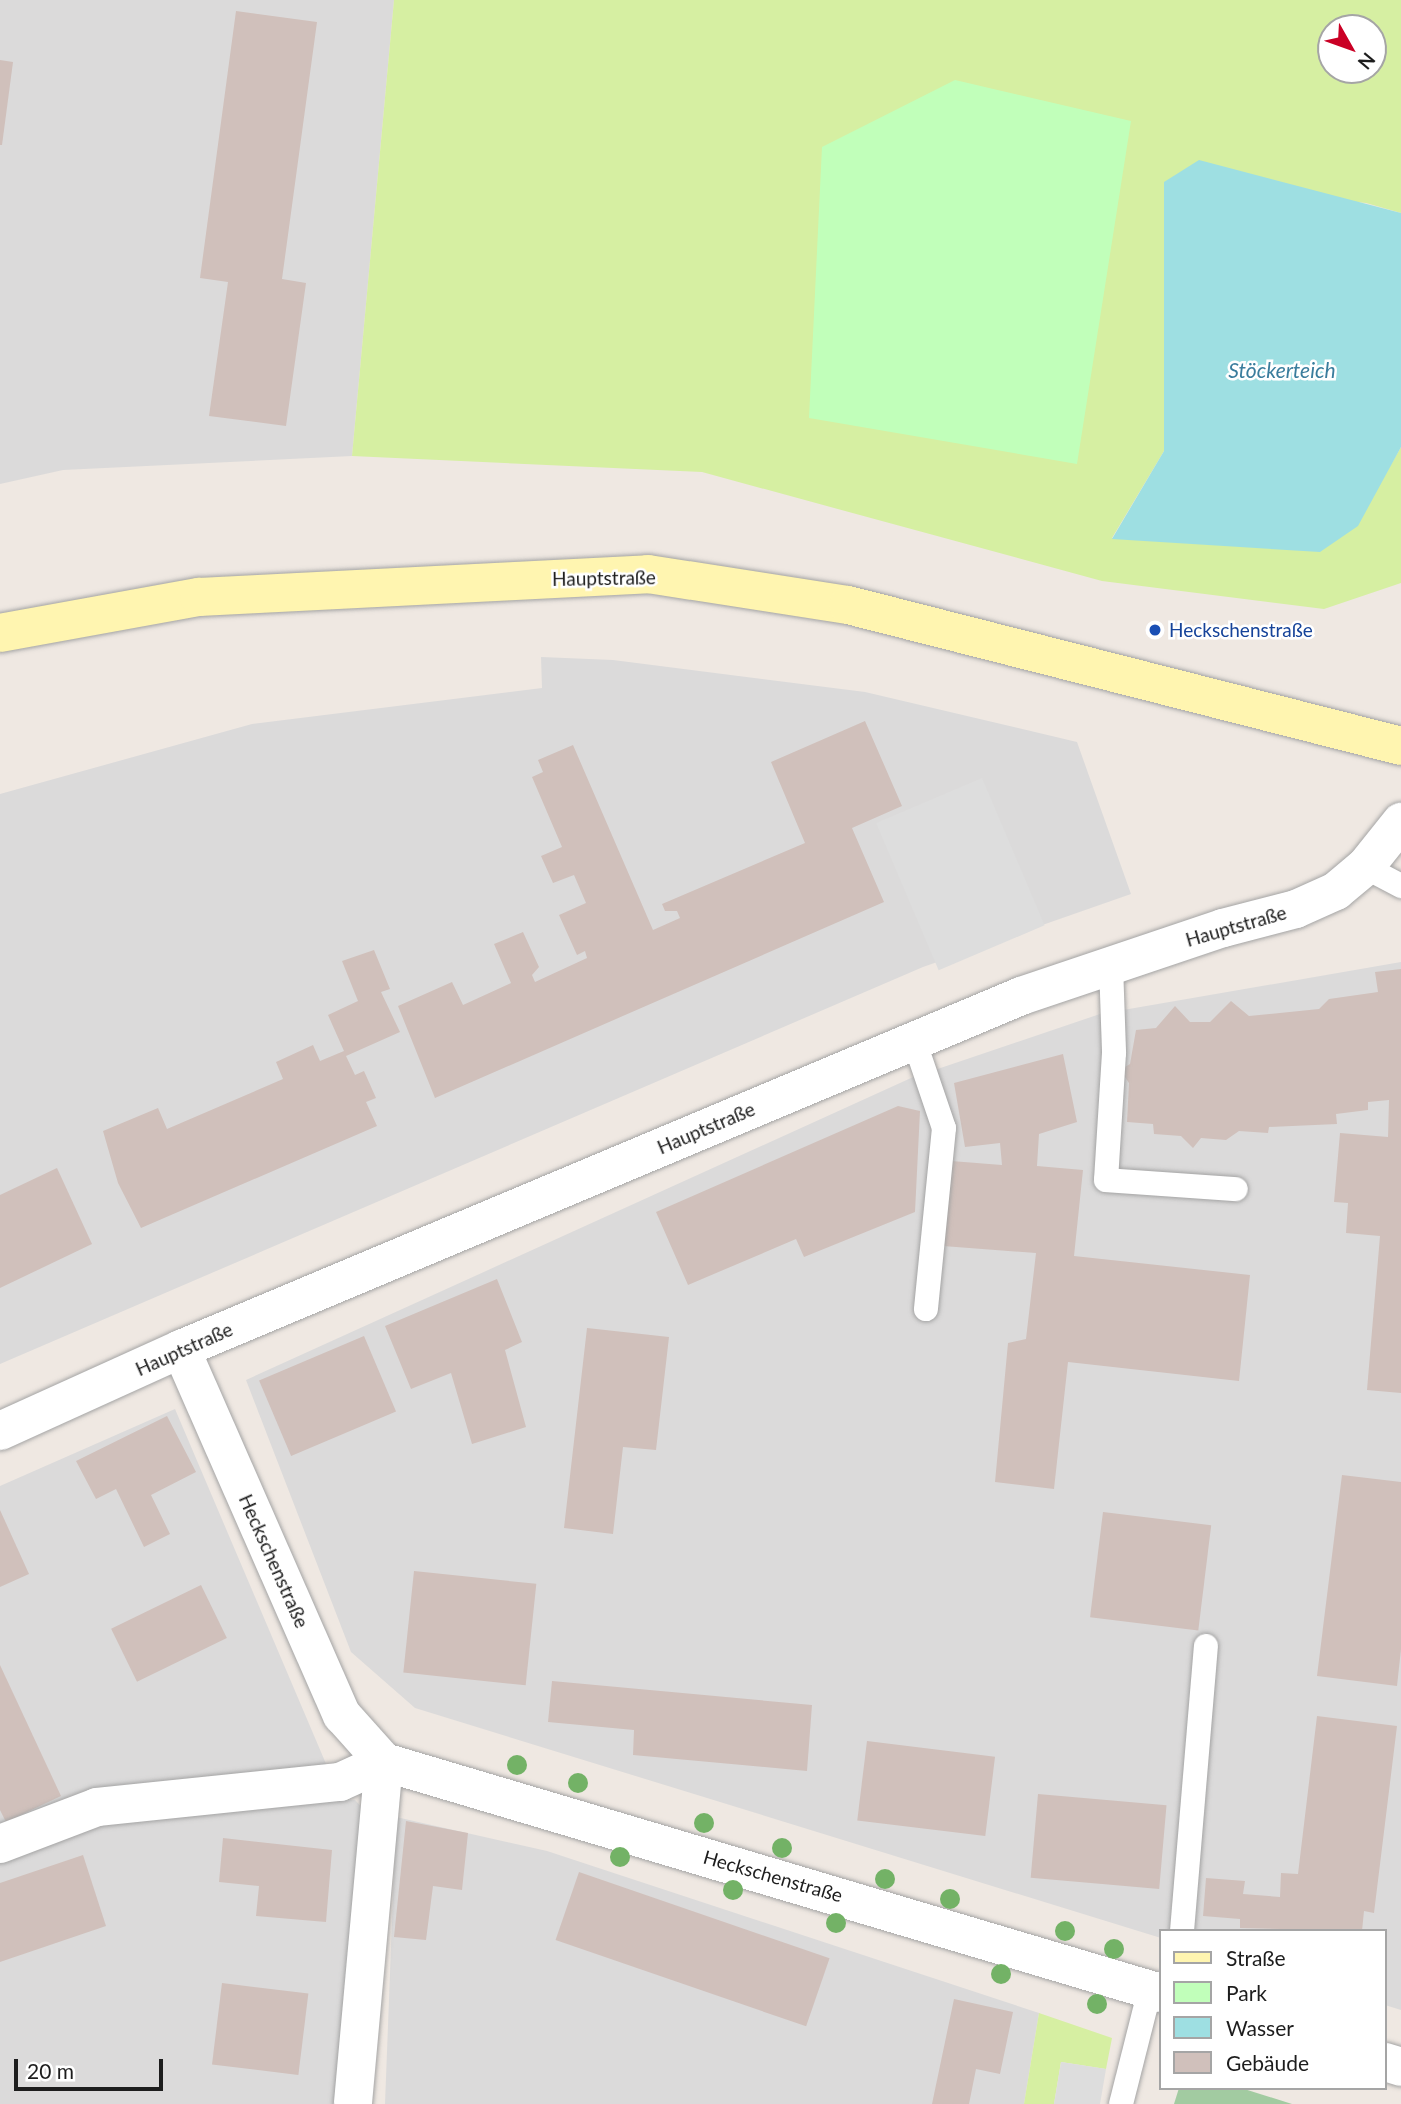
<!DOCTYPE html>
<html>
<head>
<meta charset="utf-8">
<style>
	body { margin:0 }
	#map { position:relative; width:1401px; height:2104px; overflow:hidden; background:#efe8e2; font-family:Lato,sans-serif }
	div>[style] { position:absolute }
	.residential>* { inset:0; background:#dbdada }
	.grass>* { inset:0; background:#d6efa2 }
	.cemetery>* { inset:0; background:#a2cba1 }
	.park>* { inset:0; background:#c1ffba }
	.parking>* { inset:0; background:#ddd; transform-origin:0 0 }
	.water>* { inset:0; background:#9edfe2 }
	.building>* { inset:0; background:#d0c0bb; transform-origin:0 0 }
	.roads { filter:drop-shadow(0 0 2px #a4a4a4) drop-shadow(0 0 2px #a4a4a4) }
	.service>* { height:24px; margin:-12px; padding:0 12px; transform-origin:12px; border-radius:12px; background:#fff }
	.minor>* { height:38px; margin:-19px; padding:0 19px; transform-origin:19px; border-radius:19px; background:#fff }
	.secondary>* { height:38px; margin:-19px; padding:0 19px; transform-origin:19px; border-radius:19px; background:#fff5b0 }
	.trees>* { width:20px; height:20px; margin:-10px; border-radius:50%; background:#73b266 }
	.dots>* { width:19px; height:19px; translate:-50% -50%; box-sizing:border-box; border:4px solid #fff; border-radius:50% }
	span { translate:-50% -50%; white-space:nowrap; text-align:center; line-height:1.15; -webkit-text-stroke:5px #fff; paint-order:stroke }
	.street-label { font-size:19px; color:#1d1d1d }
	.transit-label { font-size:19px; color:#164399 }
	.left { translate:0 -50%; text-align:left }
	.water-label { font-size:21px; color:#3a7d9d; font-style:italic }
	.legend { position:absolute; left:1159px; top:1929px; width:228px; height:161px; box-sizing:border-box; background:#fff; border:2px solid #a5a5a5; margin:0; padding:9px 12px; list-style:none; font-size:21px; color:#1d1d1d }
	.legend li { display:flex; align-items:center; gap:14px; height:35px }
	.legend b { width:35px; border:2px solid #a5a5a5 }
	.north { position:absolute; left:1317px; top:14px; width:70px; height:70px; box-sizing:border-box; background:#fff; border:2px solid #a5a5a5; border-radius:50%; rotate:130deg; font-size:19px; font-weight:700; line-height:28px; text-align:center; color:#1d1d1d }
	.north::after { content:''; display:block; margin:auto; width:24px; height:32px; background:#ca0025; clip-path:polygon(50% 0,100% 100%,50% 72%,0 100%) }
	.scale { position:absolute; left:14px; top:2059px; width:149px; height:32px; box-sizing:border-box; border:4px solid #1d1d1d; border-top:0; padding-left:9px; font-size:21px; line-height:24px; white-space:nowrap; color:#1d1d1d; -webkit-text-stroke:5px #fff; paint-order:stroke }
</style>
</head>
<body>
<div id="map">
	<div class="residential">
		<div style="clip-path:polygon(0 0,394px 0,352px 456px,63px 470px,0 484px)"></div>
		<div style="clip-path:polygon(541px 657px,613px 660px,865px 692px,1077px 742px,1131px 894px,923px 967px,0 1364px,0 794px,252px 724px,542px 688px)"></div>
		<div style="clip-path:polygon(1401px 962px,1401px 2010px,1385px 2005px,1385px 1931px,1161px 1931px,1161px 1938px,415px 1708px,351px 1652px,246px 1380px,911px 1078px,1100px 1014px)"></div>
		<div style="clip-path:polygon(175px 1409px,341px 1799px,355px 1800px,369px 1815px,344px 2104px,0 2104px,0 1486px)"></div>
		<div style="clip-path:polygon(396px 1817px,547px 1851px,1039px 2013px,1024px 2104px,385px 2104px)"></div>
	</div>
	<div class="grass">
		<div style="clip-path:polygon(evenodd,394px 0,1401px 0,1401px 213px,1366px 203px,1164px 182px,1164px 451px,1112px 538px,1385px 475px,1401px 447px,1401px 583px,1324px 609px,1102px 581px,702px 472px,352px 456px,394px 0,1331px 28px,1373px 28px,1373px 70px,1331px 70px,1331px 28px)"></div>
		<div style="clip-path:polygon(1039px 2013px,1112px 2038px,1106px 2069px,1061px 2062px,1054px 2104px,1024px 2104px)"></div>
	</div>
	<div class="cemetery">
		<div style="clip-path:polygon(1179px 2088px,1241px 2088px,1292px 2104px,1174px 2104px)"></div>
	</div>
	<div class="park">
		<div style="clip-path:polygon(955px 80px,1131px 121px,1077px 464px,809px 418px,822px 147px)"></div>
	</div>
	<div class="parking">
		<div style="left:982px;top:778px;width:160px;height:115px;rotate:67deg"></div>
		<div style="clip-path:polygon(1061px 2062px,1106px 2069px,1100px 2104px,1054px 2104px)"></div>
	</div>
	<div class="water">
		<div style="clip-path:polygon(1199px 160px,1401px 213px,1401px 447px,1358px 526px,1320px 552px,1112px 539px,1164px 451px,1164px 182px)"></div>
	</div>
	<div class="building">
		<div style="clip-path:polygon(236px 11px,317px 22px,282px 279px,306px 283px,286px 426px,209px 416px,228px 282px,200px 278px)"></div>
		<div style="clip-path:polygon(0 60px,13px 62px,2px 145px,0 145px)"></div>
		<div style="clip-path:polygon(865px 721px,902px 806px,852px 828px,884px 902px,435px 1098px,398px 1006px,452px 982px,463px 1005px,511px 983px,494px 944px,523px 932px,539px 967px,532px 975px,535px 982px,587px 958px,585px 951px,577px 955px,559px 915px,586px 903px,574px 875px,553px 883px,541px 856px,562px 847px,532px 777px,543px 772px,538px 760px,573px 745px,653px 930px,680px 918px,677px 911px,665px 911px,662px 904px,805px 843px,771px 762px)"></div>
		<div style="clip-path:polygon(374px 950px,390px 989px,381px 992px,400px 1032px,346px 1056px,355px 1075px,364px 1071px,376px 1098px,366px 1102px,377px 1126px,141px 1228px,118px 1183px,103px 1131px,158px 1108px,167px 1129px,283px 1079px,276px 1062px,313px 1045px,320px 1061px,344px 1051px,328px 1015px,358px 1001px,342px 961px)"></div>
		<div style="clip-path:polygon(1401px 969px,1401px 1393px,1367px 1390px,1380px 1236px,1346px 1233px,1348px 1203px,1334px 1202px,1340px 1133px,1388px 1137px,1389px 1100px,1368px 1102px,1368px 1110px,1336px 1114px,1337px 1124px,1269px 1127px,1268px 1133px,1239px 1131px,1226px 1140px,1201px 1138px,1193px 1148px,1181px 1136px,1154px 1134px,1153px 1124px,1127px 1122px,1129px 1083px,1120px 1070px,1130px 1064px,1136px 1030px,1156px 1028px,1175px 1006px,1190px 1022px,1210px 1022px,1231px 1001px,1249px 1016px,1319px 1009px,1329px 999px,1378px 992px,1375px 972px)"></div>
		<div style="clip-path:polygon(1063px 1054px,1077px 1122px,1039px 1134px,1037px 1166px,1083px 1170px,1074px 1256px,1250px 1275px,1239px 1381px,1068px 1362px,1054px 1489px,995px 1482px,1008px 1343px,1026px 1339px,1036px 1253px,943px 1246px,951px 1161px,1002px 1165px,1000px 1143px,965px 1147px,954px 1083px)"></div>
		<div style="clip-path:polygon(898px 1106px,920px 1111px,915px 1212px,804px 1257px,796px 1239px,688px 1285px,656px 1212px)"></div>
		<div style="clip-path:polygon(57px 1168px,92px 1244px,0 1288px,0 1195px)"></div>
		<div style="clip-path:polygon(497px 1279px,522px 1342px,505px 1350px,526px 1427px,472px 1444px,451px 1373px,411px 1389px,385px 1326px)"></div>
		<div style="clip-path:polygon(587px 1328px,669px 1337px,656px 1450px,623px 1447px,613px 1534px,564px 1528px)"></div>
		<div style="left:364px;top:1336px;width:82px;height:114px;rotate:67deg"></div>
		<div style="clip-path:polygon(167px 1416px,196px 1472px,151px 1495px,170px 1534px,144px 1547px,116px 1489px,96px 1499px,76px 1461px)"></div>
		<div style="clip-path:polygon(1342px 1475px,1401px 1482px,1401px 1649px,1397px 1686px,1317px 1676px)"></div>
		<div style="clip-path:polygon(0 1510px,29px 1574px,0 1587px)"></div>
		<div style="left:1103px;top:1512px;width:109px;height:106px;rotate:7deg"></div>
		<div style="left:414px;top:1571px;width:123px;height:102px;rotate:6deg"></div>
		<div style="left:201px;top:1585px;width:59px;height:100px;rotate:64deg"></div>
		<div style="clip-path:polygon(0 1665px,61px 1796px,6px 1822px,0 1810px)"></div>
		<div style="clip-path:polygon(552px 1681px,812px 1705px,807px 1771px,633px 1755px,634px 1730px,548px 1722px)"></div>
		<div style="clip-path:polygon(1317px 1716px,1397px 1726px,1374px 1913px,1364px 1911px,1362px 1931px,1240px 1928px,1240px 1919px,1203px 1916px,1206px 1878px,1245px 1881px,1243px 1894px,1280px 1897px,1281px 1873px,1298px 1874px)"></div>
		<div style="left:867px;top:1741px;width:129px;height:80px;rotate:7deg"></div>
		<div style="left:1038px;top:1794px;width:129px;height:84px;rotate:5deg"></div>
		<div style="clip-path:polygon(406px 1821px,468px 1833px,462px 1890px,433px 1886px,426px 1940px,394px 1937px)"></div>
		<div style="clip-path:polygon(223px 1838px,332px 1850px,326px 1922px,256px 1916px,259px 1886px,219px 1882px)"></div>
		<div style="clip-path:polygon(83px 1855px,106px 1926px,0 1962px,0 1883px)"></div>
		<div style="left:579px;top:1872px;width:265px;height:72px;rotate:19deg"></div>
		<div style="left:222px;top:1983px;width:87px;height:82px;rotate:7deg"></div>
		<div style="clip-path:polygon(954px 1999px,1013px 2012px,1000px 2074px,976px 2069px,969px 2104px,932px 2104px)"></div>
	</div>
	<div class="roads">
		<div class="service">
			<div style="left:1365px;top:867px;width:41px;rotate:27.8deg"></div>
			<div style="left:1111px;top:965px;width:88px;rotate:88deg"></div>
			<div style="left:1114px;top:1053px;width:127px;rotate:93.6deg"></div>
			<div style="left:1106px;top:1180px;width:130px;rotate:4deg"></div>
			<div style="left:914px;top:1040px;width:93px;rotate:71.2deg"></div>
			<div style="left:944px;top:1128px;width:182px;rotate:95.7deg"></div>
			<div style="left:1182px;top:1931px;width:286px;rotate:-85.2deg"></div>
			<div style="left:1121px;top:2104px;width:119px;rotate:-75.8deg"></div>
		</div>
		<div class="minor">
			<div style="left:181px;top:1349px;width:400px;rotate:66.3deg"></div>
			<div style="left:342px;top:1715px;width:63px;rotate:48.2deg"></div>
			<div style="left:384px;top:1762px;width:811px;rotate:16.56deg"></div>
			<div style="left:0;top:1431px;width:199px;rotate:-24.4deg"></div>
			<div style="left:181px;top:1349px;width:911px;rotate:-22.79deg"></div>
			<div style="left:1021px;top:996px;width:213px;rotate:-18.6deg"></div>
			<div style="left:1223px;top:928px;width:75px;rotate:-14.6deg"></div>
			<div style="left:1296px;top:909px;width:44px;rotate:-24.2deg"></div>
			<div style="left:1336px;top:891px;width:38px;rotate:-40deg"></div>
			<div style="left:1365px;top:867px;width:58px;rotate:-51.3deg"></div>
			<div style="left:0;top:1844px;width:104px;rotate:-20.9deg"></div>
			<div style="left:97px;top:1807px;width:244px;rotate:-5.9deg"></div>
			<div style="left:340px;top:1782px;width:48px;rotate:-24.4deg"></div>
			<div style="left:384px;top:1762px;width:343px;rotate:95.2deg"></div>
			<div style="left:1385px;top:2062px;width:17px;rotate:17deg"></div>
		</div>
		<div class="secondary">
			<div style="left:0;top:633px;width:202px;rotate:-10.3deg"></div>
			<div style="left:199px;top:597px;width:450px;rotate:-2.9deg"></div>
			<div style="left:648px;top:574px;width:202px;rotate:8.8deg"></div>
			<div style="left:848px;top:605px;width:571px;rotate:14.3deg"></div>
		</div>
	</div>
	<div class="trees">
		<div style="left:517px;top:1765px"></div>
		<div style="left:578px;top:1783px"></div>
		<div style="left:704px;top:1823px"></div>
		<div style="left:782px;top:1848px"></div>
		<div style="left:620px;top:1857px"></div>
		<div style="left:885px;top:1879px"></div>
		<div style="left:733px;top:1890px"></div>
		<div style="left:950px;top:1899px"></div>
		<div style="left:836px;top:1923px"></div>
		<div style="left:1065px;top:1931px"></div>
		<div style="left:1114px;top:1949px"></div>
		<div style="left:1001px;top:1974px"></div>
		<div style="left:1097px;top:2004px"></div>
	</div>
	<div class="dots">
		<div style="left:1155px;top:630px;background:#1a4fb4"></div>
	</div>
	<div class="street-label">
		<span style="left:604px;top:578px;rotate:-1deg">Hauptstraße</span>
		<span style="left:1236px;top:926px;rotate:-16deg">Hauptstraße</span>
		<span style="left:706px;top:1128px;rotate:-23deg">Hauptstraße</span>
		<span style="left:184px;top:1349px;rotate:-24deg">Hauptstraße</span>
		<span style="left:274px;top:1561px;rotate:66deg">Heckschenstraße</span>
		<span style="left:773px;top:1876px;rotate:16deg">Heckschenstraße</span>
	</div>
	<div class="transit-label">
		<span class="left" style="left:1169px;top:630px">Heckschenstraße</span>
	</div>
	<div class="water-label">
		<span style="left:1282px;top:370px">Stöckerteich</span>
	</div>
	<ul class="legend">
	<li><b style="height:9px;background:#fff5b0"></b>Straße</li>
	<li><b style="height:19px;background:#c1ffba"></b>Park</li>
	<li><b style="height:19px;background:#9edfe2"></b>Wasser</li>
	<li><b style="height:19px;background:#d0c0bb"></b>Gebäude</li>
	</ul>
	<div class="north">N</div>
	<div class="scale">20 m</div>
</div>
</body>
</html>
